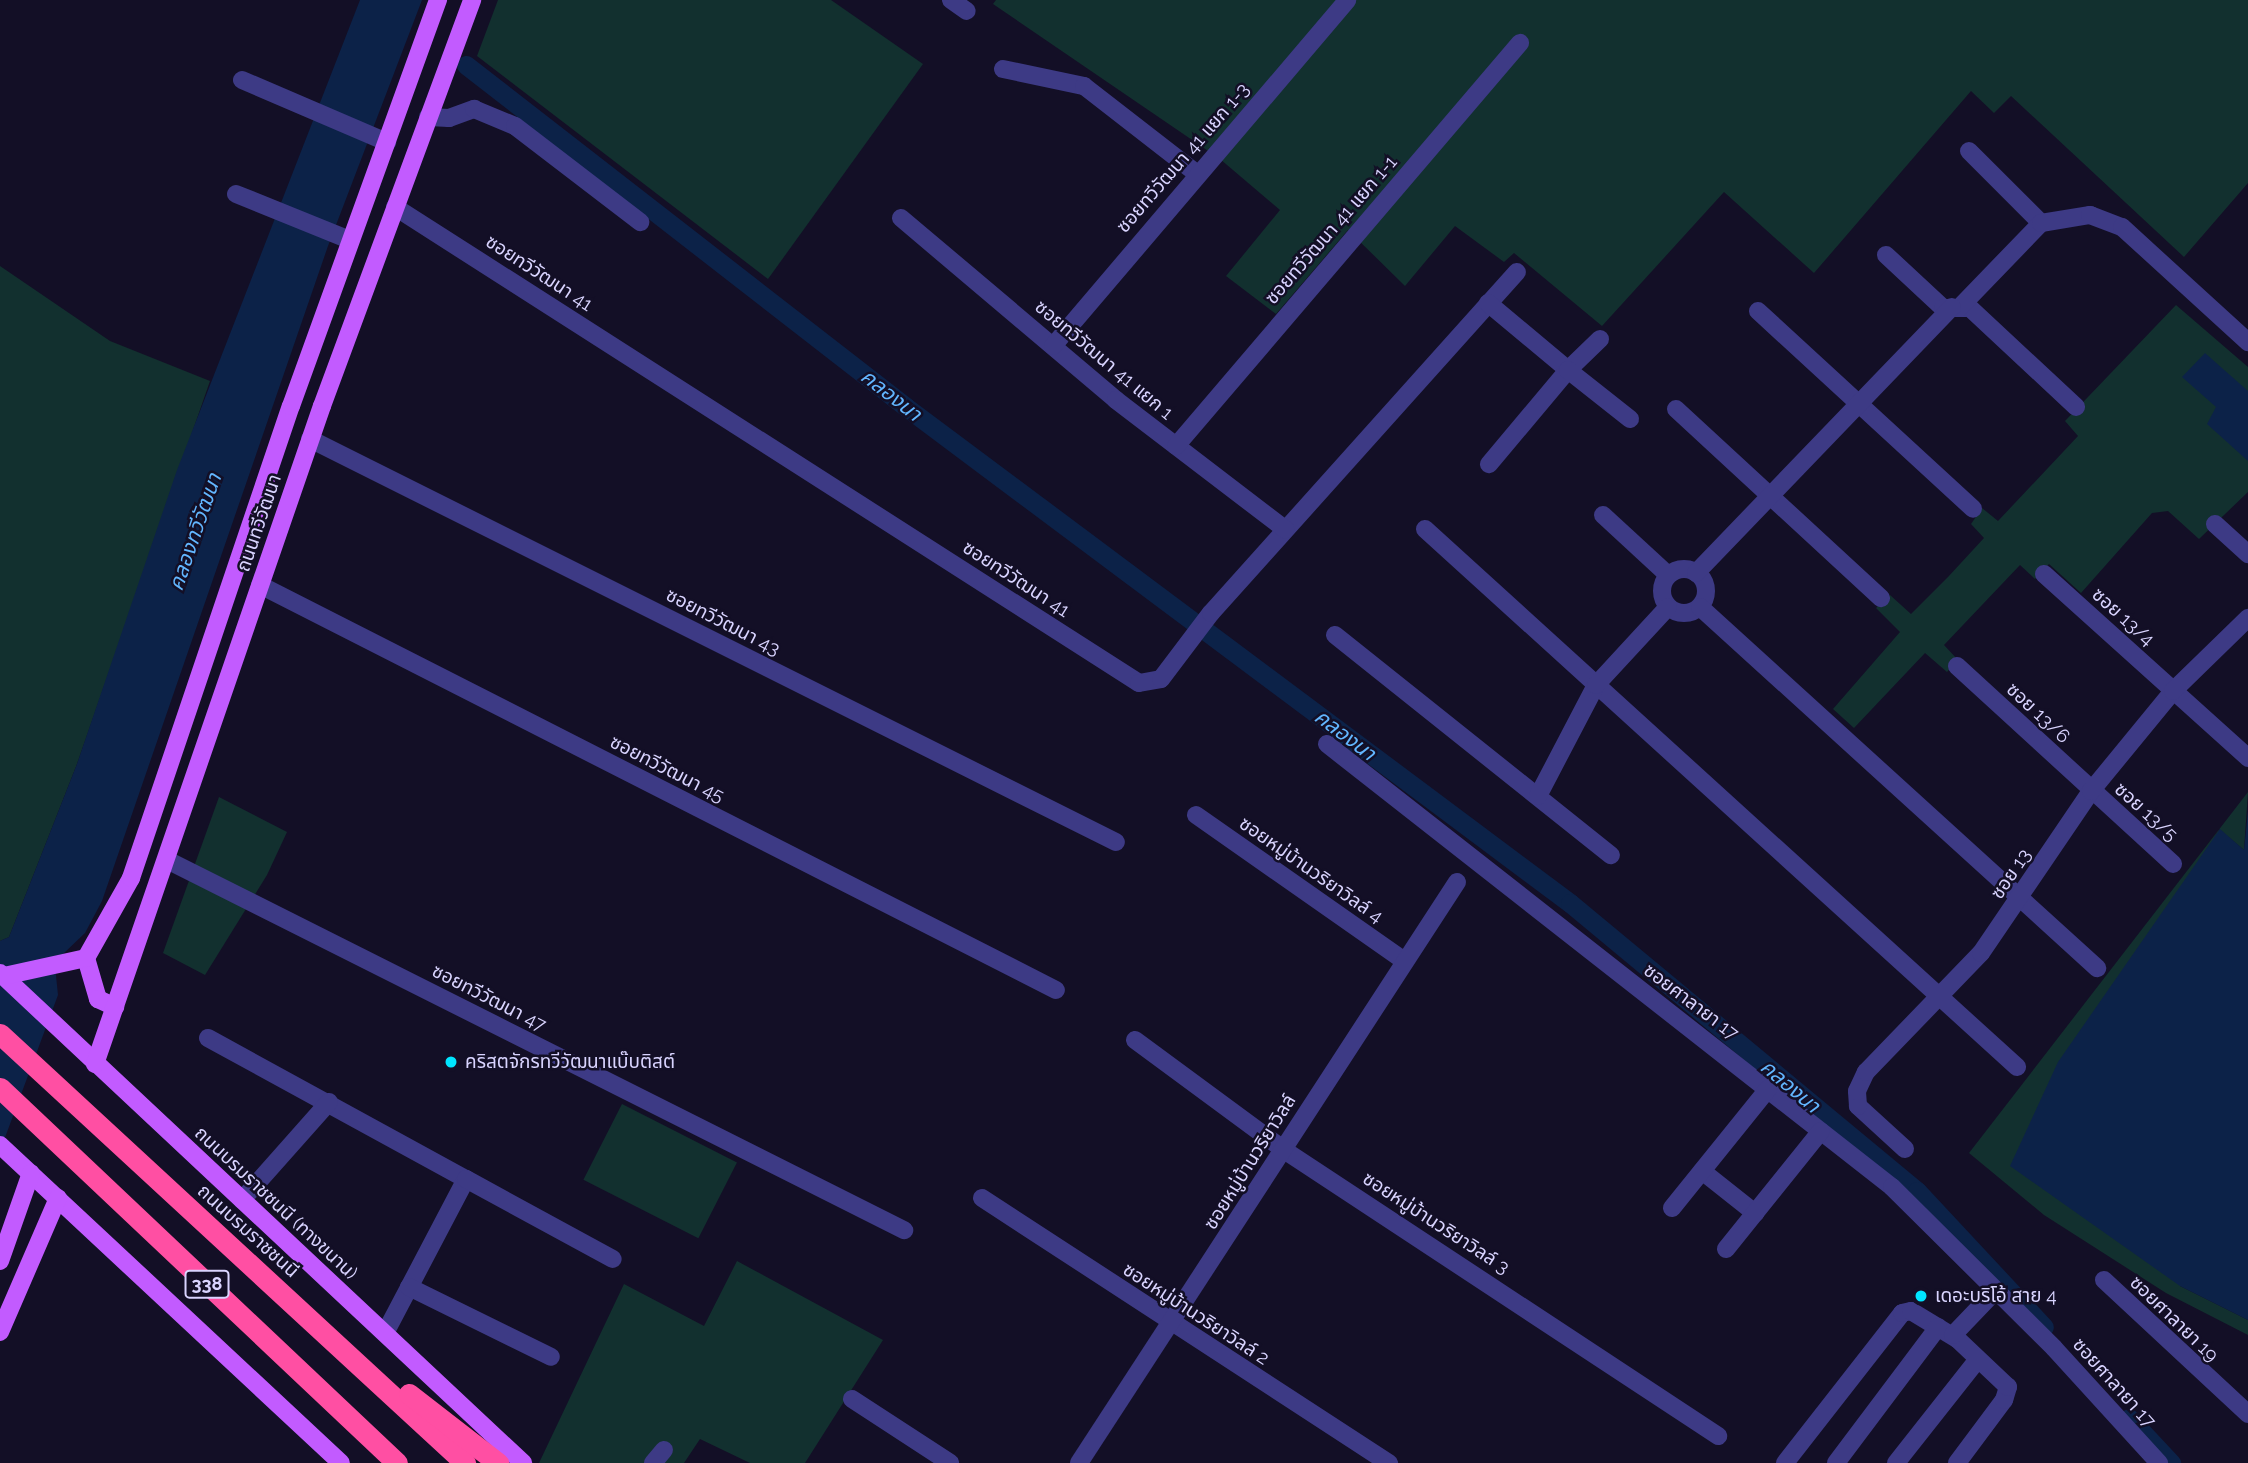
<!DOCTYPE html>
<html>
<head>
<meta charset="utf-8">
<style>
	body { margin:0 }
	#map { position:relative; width:2248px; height:1463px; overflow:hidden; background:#130f26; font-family:Raleway,"Noto Sans Thai",sans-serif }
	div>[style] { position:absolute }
	.green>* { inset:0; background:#12302f; transform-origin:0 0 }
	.water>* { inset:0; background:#0c2248 }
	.canal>* { height:19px; margin:-9.5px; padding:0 9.5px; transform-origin:9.5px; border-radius:9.5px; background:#0c2248 }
	.minor>* { height:18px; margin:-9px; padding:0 9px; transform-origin:9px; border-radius:9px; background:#3d3a85 }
	.minor>.ring { margin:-9px; padding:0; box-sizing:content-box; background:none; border:18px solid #3d3a85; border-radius:50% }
	.major>* { height:18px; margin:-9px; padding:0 9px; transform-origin:9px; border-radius:9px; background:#c25bff }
	.highway>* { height:21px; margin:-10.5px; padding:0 10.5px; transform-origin:10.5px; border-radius:10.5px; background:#ff4fa3 }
	.dots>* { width:19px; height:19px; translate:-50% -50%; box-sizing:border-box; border:4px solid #130f26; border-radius:50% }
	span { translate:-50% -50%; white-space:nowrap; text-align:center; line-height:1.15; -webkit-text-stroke:5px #130f26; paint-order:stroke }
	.shield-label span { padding:2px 5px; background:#130f26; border:2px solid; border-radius:5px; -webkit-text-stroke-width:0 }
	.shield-label { font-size:18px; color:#d9d4ff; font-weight:700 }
	.street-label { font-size:19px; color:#d9d4ff }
	.poi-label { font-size:19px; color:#d9d4ff }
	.left { translate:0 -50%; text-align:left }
	.water-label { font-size:21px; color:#62b6ff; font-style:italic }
</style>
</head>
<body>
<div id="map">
	<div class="green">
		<div style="clip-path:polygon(498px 0,831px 0,923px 64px,768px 279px,477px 56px)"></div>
		<div style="clip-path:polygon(996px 0,2248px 0,2248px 183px,2184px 257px,2011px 96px,1994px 113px,1971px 91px,1814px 273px,1724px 192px,1602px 326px,1514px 253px,1504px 262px,1455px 226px,1405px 286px,1348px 230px,1276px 314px,1226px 276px,1280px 210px,1220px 159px,993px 4px)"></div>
		<div style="clip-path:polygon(0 266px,110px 341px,210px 381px,77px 764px,9px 937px,0 941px)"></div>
		<div style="clip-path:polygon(2176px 305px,2248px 367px,2248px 492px,2199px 539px,2168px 511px,2152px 513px,2081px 593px,2049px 564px,2035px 579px,2020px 565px,1944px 645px,1958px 660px,1947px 672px,1925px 653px,1854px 728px,1833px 709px,1900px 632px,1876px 608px,1890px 595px,1911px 614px,1948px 577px,1984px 538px,1971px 524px,1982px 508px,1998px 521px,2078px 436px,2065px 421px)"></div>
		<div style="clip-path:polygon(2248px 792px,2244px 850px,2219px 829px,2180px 1286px,2248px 1320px,2248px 1335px,2166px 1293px,2044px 1215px,1969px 1153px)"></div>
		<div style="clip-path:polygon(219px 797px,287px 832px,267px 875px,205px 975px,163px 953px)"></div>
		<div style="left:622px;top:1104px;width:129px;height:85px;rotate:27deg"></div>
		<div style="clip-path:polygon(737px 1261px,883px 1340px,805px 1463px,750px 1463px,700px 1439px,684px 1463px,539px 1463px,624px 1284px,704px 1326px)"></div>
	</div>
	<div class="water">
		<div style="clip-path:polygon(360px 0,422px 0,328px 246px,102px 901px,85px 933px,63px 954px,54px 956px,58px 995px,0 1151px,0 941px,9px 937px,77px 764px,177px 470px)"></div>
		<div style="clip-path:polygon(2205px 353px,2248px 391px,2248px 461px,2207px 424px,2216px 407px,2182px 377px)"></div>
		<div style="clip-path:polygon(2248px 811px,2248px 1320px,2180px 1286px,2010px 1166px,2058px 1062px,2220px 829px,2244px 850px)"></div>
	</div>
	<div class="canal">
		<div style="left:466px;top:65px;width:557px;rotate:37.86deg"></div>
		<div style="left:906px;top:407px;width:829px;rotate:36.76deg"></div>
		<div style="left:1570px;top:903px;width:451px;rotate:39.7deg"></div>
		<div style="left:1917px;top:1191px;width:186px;rotate:47deg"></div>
		<div style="left:2129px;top:1418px;width:62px;rotate:47deg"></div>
	</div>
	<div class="minor">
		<div style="left:951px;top:0;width:19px;rotate:35deg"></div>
		<div style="left:1003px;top:69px;width:83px;rotate:11.9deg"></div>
		<div style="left:1084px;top:86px;width:142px;rotate:37.8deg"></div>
		<div style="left:242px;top:80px;width:158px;rotate:23.2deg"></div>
		<div style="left:428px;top:117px;width:21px;rotate:3deg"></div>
		<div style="left:449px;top:118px;width:27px;rotate:-20deg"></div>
		<div style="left:474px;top:109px;width:44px;rotate:22.5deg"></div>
		<div style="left:515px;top:126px;width:158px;rotate:37.5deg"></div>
		<div style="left:1969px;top:151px;width:102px;rotate:45deg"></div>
		<div style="left:236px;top:194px;width:123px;rotate:22deg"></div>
		<div style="left:395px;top:207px;width:883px;rotate:32.61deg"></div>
		<div style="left:1139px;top:683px;width:22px;rotate:-10deg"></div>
		<div style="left:1161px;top:679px;width:83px;rotate:-52.9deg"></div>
		<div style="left:1211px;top:613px;width:458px;rotate:-48.1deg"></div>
		<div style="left:901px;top:218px;width:282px;rotate:40.2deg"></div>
		<div style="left:1116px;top:400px;width:213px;rotate:37.4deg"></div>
		<div style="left:1886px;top:255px;width:78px;rotate:42.9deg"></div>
		<div style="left:1943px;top:308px;width:27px"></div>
		<div style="left:1970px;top:308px;width:145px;rotate:43deg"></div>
		<div style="left:1488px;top:303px;width:104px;rotate:39.9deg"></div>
		<div style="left:1568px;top:370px;width:123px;rotate:130deg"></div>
		<div style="left:1959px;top:308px;width:118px;rotate:-46deg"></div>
		<div style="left:2041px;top:223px;width:50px;rotate:-9.3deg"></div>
		<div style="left:2090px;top:215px;width:34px;rotate:21deg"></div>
		<div style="left:2122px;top:227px;width:171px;rotate:42.4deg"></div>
		<div style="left:1758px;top:311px;width:292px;rotate:42.6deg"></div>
		<div style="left:1600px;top:339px;width:45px;rotate:135.9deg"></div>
		<div style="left:1568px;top:370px;width:79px;rotate:38.3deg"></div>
		<div style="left:1053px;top:346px;width:454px;rotate:-49.6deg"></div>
		<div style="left:1676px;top:409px;width:279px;rotate:42.7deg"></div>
		<div style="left:310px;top:439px;width:901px;rotate:26.57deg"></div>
		<div style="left:1176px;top:446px;width:530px;rotate:-49.52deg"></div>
		<div style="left:1603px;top:515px;width:88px;rotate:42.7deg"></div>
		<div style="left:2215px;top:524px;width:45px;rotate:42.3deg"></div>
		<div style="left:1425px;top:529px;width:800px;rotate:42.26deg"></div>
		<div class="ring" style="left:1662px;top:569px;width:26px;height:26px"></div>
		<div style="left:1696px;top:573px;width:369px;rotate:-46.1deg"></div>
		<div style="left:2044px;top:574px;width:275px;rotate:42deg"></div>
		<div style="left:260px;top:585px;width:893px;rotate:26.97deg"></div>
		<div style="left:1700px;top:607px;width:537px;rotate:42.28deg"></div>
		<div style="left:1335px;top:635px;width:353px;rotate:38.6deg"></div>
		<div style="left:1957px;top:666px;width:293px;rotate:42.5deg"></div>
		<div style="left:1327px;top:744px;width:718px;rotate:38.1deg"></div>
		<div style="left:1892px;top:1187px;width:228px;rotate:44.8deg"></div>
		<div style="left:2054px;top:1348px;width:156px;rotate:47.6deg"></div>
		<div style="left:1538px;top:796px;width:125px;rotate:-62.4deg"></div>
		<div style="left:1596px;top:685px;width:106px;rotate:-47.3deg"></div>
		<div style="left:1196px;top:815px;width:253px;rotate:35deg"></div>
		<div style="left:167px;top:860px;width:825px;rotate:26.66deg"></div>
		<div style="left:208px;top:1038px;width:294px;rotate:28.7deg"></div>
		<div style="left:466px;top:1179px;width:174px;rotate:117.7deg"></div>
		<div style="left:1135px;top:1040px;width:185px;rotate:36.4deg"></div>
		<div style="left:1284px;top:1150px;width:520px;rotate:33.38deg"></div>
		<div style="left:1905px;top:1149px;width:64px;rotate:-137.5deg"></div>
		<div style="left:1858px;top:1106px;width:15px;rotate:-94deg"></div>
		<div style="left:1857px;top:1091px;width:21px;rotate:-65deg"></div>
		<div style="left:1866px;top:1072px;width:165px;rotate:-46deg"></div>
		<div style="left:1981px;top:953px;width:196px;rotate:-55.8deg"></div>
		<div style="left:2091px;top:791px;width:129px;rotate:-50.6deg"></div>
		<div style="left:2173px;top:691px;width:105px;rotate:-44.2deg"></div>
		<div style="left:1702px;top:1171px;width:68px;rotate:38.4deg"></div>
		<div style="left:466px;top:1179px;width:167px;rotate:28.6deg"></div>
		<div style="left:982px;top:1198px;width:486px;rotate:33.1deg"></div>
		<div style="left:242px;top:1200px;width:131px;rotate:-48.4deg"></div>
		<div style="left:1672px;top:1208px;width:153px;rotate:-51.1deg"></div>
		<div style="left:1726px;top:1249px;width:151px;rotate:-51.2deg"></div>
		<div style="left:2104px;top:1280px;width:197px;rotate:42.9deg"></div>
		<div style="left:409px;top:1287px;width:158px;rotate:26.2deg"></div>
		<div style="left:852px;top:1399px;width:117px;rotate:33.1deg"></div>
		<div style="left:653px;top:1463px;width:17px;rotate:-50deg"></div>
		<div style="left:1079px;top:1463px;width:693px;rotate:-56.95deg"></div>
		<div style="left:1785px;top:1463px;width:190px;rotate:-52deg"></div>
		<div style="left:1902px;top:1313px;width:9px;rotate:-13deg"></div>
		<div style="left:1911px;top:1311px;width:54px;rotate:31.3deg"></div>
		<div style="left:1836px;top:1463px;width:170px;rotate:-53.1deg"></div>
		<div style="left:1896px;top:1463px;width:132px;rotate:-51.7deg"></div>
		<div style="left:1957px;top:1463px;width:79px;rotate:-53.3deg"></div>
		<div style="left:2004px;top:1400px;width:14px;rotate:-73deg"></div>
		<div style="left:2008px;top:1387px;width:76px;rotate:-136.6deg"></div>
		<div style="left:1953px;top:1335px;width:62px;rotate:-46.3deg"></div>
	</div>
	<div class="major">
		<div style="left:86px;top:958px;width:43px;rotate:73.7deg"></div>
		<div style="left:98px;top:999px;width:19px;rotate:25deg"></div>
		<div style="left:0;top:973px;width:717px;rotate:43.13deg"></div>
		<div style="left:4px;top:976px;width:84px;rotate:-12.4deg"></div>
		<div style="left:86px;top:958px;width:92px;rotate:-60.6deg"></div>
		<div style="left:131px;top:878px;width:498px;rotate:-71.3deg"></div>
		<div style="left:291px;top:406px;width:432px;rotate:-70.1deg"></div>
		<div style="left:95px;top:1064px;width:696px;rotate:-70.97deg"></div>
		<div style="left:322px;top:406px;width:433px;rotate:-69.7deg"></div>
		<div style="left:0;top:1145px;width:466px;rotate:43deg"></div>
		<div style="left:0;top:1261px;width:93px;rotate:-70.6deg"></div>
		<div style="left:0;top:1332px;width:146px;rotate:-66.6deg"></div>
	</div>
	<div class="highway">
		<div style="left:0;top:1034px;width:633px;rotate:42.69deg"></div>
		<div style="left:0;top:1088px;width:546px;rotate:43.37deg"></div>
		<div style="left:409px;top:1394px;width:113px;rotate:37.8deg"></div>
	</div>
	<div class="dots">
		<div style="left:451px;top:1062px;background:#00e5ff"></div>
		<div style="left:1921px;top:1296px;background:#00e5ff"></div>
	</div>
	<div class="shield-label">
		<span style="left:207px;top:1284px">338</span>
	</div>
	<div class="street-label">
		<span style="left:1183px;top:158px;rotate:-49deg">ซอยทวีวัฒนา 41 แยก 1-3</span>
		<span style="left:1331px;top:230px;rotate:-49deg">ซอยทวีวัฒนา 41 แยก 1-1</span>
		<span style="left:539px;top:273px;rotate:33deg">ซอยทวีวัฒนา 41</span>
		<span style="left:1104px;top:360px;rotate:40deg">ซอยทวีวัฒนา 41 แยก 1</span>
		<span style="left:259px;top:523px;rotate:-71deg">ถนนทวีวัฒนา</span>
		<span style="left:1016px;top:579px;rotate:33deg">ซอยทวีวัฒนา 41</span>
		<span style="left:2123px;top:617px;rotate:42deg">ซอย 13/4</span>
		<span style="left:723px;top:622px;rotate:27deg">ซอยทวีวัฒนา 43</span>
		<span style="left:2038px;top:713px;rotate:43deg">ซอย 13/6</span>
		<span style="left:667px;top:769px;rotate:27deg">ซอยทวีวัฒนา 45</span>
		<span style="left:2146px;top:812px;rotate:42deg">ซอย 13/5</span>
		<span style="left:1311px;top:870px;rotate:35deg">ซอยหมู่บ้านวริยาวิลล์ 4</span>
		<span style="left:2011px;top:874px;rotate:-56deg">ซอย 13</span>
		<span style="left:489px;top:998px;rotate:27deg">ซอยทวีวัฒนา 47</span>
		<span style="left:1691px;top:1002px;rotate:37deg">ซอยศาลายา 17</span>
		<span style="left:1250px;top:1162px;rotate:-58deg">ซอยหมู่บ้านวริยาวิลล์</span>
		<span style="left:276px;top:1203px;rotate:43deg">ถนนบรมราชชนนี (ทางขนาน)</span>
		<span style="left:1436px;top:1223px;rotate:33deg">ซอยหมู่บ้านวริยาวิลล์ 3</span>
		<span style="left:248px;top:1231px;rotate:42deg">ถนนบรมราชชนนี</span>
		<span style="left:1196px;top:1314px;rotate:33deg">ซอยหมู่บ้านวริยาวิลล์ 2</span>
		<span style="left:2174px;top:1319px;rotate:44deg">ซอยศาลายา 19</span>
		<span style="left:2114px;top:1383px;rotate:48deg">ซอยศาลายา 17</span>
	</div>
	<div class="poi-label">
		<span class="left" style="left:465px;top:1062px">คริสตจักรทวีวัฒนาแบ๊บติสต์</span>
		<span class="left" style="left:1935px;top:1296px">เดอะบริโอ้ สาย 4</span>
	</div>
	<div class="water-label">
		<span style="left:891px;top:395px;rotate:38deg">คลองนา</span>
		<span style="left:195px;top:532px;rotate:-71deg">คลองทวีวัฒนา</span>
		<span style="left:1345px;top:735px;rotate:37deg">คลองนา</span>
		<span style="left:1790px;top:1086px;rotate:40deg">คลองนา</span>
	</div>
</div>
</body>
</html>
